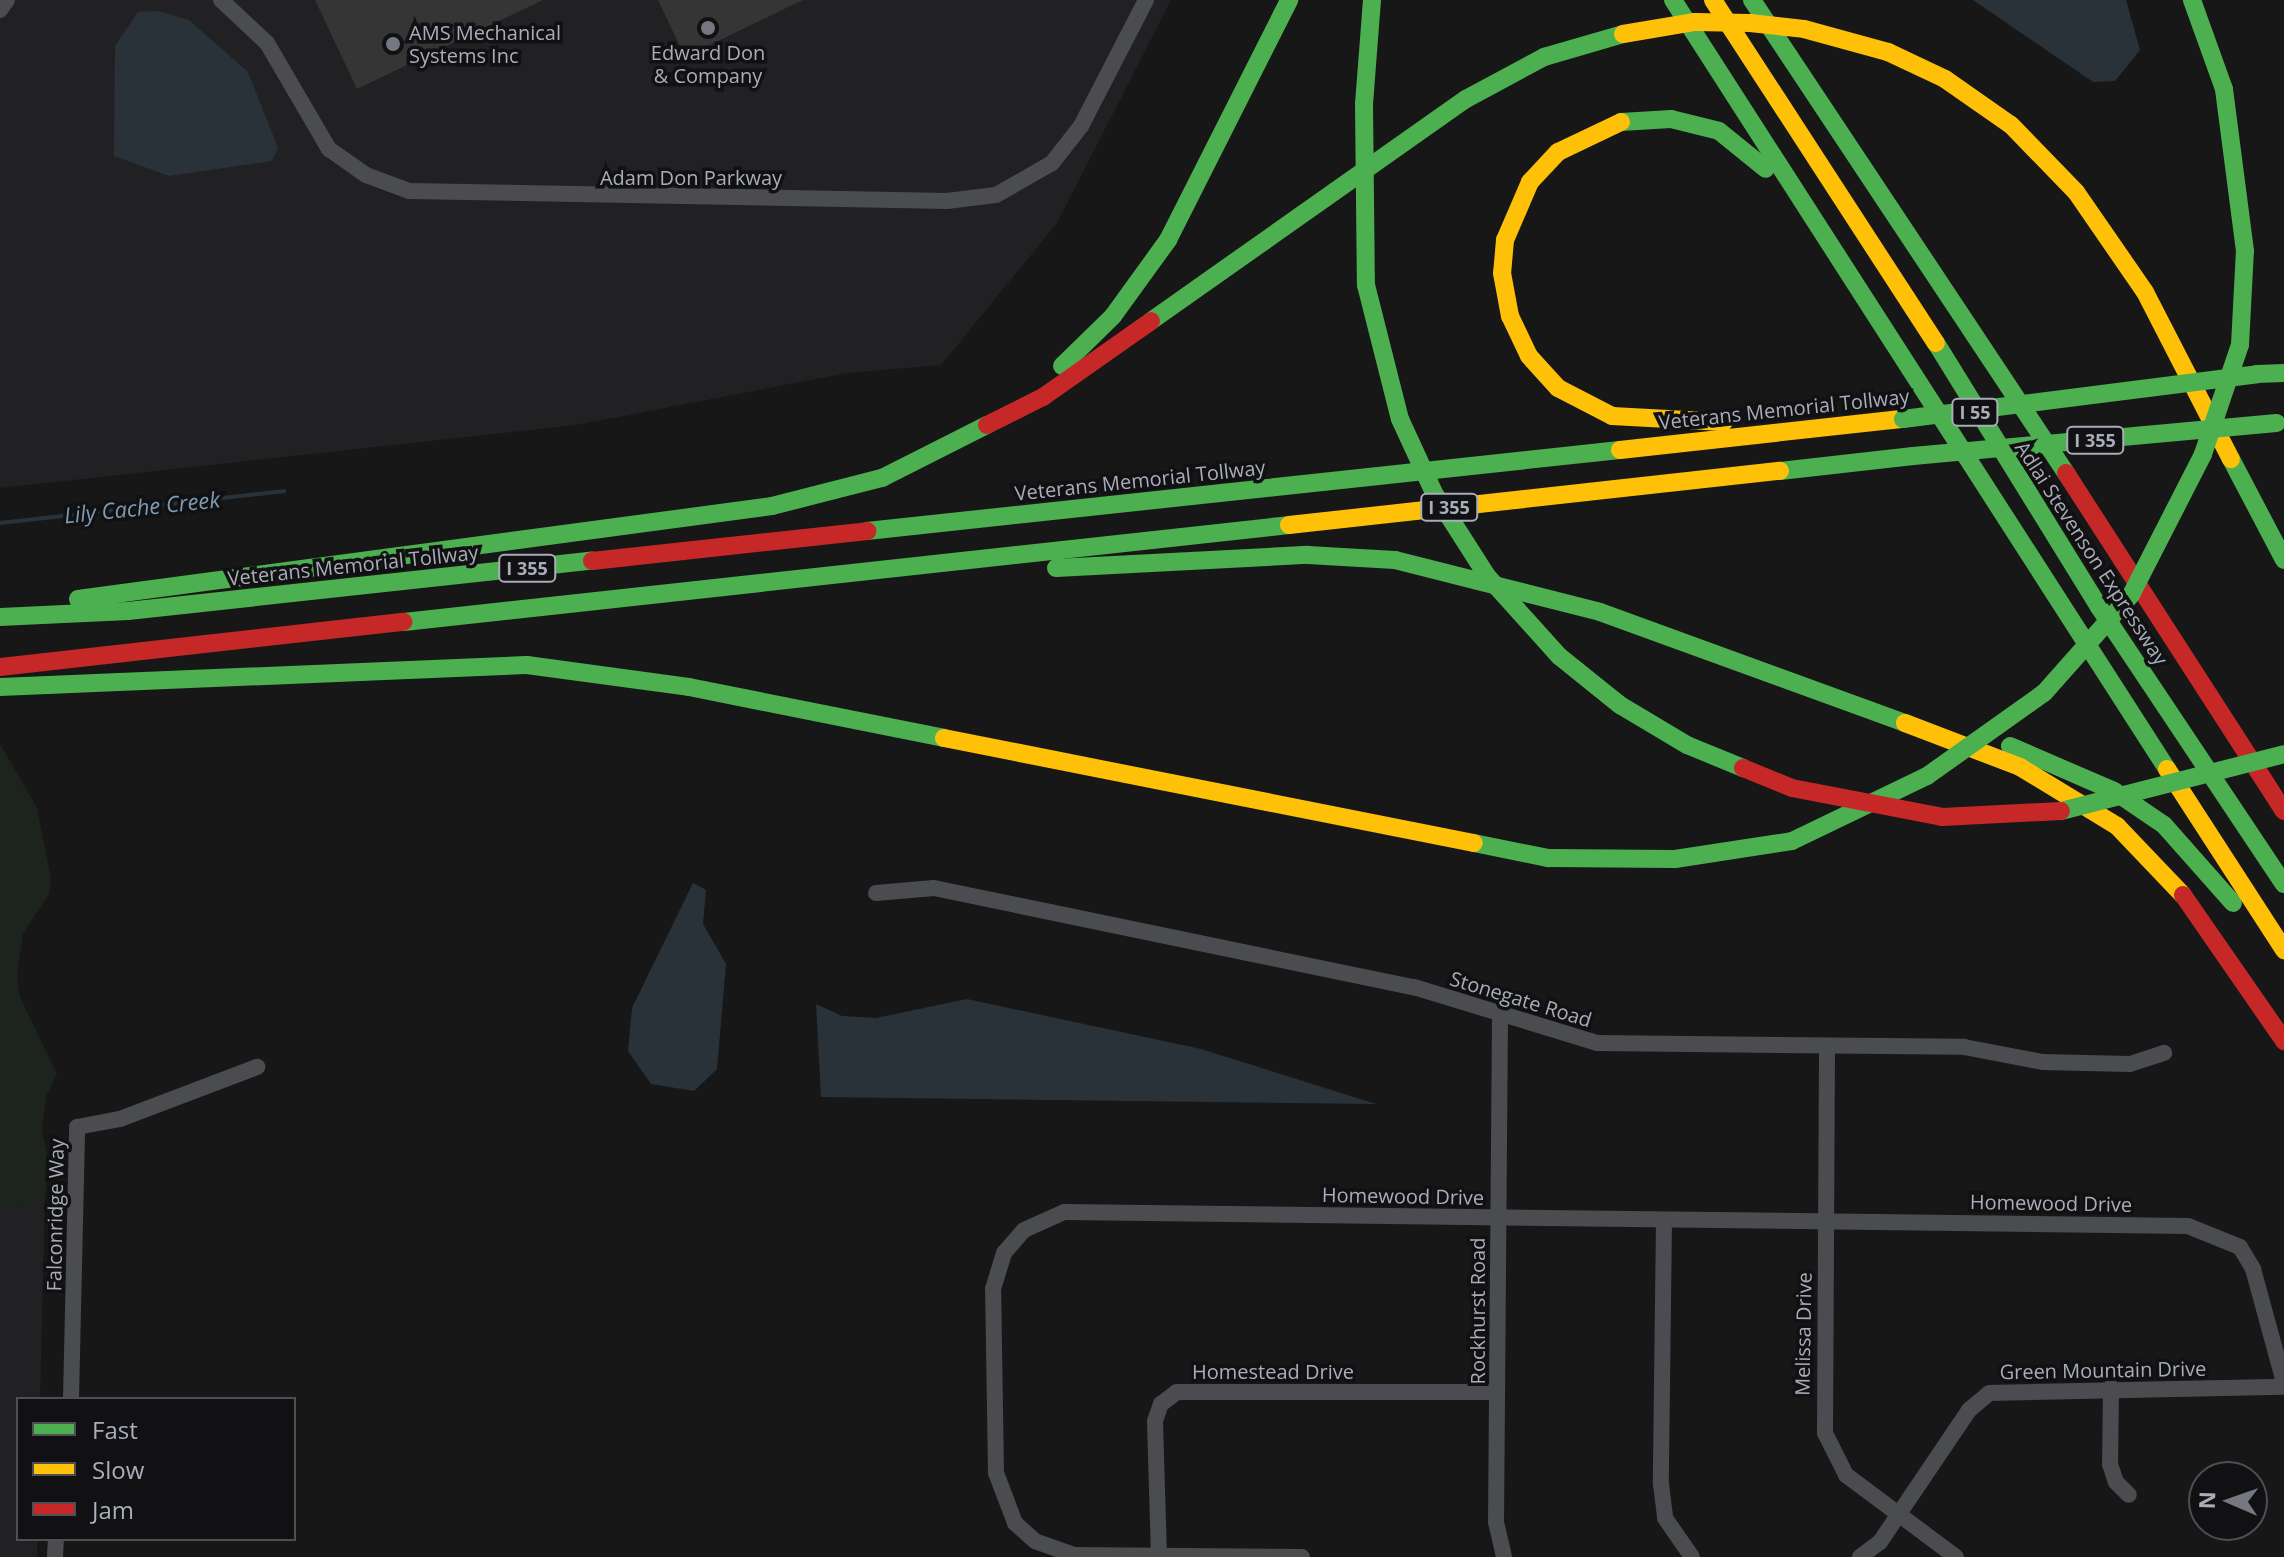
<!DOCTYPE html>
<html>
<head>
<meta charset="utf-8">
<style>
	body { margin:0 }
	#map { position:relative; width:2284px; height:1557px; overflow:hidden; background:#171717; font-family:"Open Sans",sans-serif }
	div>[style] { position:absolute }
	.built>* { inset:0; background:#212123 }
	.green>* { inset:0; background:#1d241e }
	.water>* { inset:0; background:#2a3239 }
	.stream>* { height:4px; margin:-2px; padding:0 2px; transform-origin:2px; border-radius:2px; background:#2a3239 }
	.building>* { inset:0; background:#353536 }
	.street>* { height:16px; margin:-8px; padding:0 8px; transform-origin:8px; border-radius:8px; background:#4b4c50 }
	.fast>* { height:18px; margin:-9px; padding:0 9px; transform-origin:9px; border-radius:9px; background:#4caf50 }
	.slow>* { height:18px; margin:-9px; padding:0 9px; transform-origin:9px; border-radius:9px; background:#ffc107 }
	.jam>* { height:18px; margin:-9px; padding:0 9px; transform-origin:9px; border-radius:9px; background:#c62828 }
	.fast-bridge>* { height:18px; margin:-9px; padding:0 9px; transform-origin:9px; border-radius:9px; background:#4caf50 }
	.slow-bridge>* { height:18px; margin:-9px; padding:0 9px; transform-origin:9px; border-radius:9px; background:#ffc107 }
	.jam-bridge>* { height:18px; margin:-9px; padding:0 9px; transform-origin:9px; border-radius:9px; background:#c62828 }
	.dots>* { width:22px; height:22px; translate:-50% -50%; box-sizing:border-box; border:4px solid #111113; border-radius:50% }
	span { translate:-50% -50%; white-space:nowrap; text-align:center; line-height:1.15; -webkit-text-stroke:7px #111113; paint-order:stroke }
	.shield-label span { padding:2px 6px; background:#111113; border:2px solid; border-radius:6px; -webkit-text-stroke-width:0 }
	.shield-label { font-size:18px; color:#a8adb8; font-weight:700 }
	.poi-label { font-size:20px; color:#a8adb8 }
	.left { translate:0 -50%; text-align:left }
	.street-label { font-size:20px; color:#a8adb8 }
	.water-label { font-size:22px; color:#7f9bb3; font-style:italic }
	.legend { position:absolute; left:16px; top:1397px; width:280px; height:144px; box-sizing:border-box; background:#111113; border:2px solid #4d4f55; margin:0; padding:10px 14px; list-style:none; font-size:24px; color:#a8adb8 }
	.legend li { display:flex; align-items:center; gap:16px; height:40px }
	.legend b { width:40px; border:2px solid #4d4f55 }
	.north { position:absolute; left:2188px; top:1461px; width:80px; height:80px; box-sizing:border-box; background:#111113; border:2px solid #4d4f55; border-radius:50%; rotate:272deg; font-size:22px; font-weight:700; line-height:32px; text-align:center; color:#a8adb8 }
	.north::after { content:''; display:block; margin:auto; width:28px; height:36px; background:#757880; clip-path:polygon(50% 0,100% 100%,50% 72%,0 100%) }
</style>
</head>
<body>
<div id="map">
	<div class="built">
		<div style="clip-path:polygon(0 0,1171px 0,1057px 223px,941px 365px,847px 373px,576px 425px,0 488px)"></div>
		<div style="clip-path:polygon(45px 1199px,40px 1399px,18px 1399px,18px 1539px,37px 1539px,37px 1557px,0 1557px,0 1205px)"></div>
	</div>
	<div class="green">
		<div style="clip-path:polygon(0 744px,37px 808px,51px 878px,49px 894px,23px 933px,17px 976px,20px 997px,57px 1074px,46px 1096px,42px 1131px,49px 1162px,45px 1199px,27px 1206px,0 1205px)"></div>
	</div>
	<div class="water">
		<div style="clip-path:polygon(1973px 0,2126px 0,2140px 50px,2115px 81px,2093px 82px)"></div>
		<div style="clip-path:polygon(158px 11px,189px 20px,248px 72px,278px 148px,272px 161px,169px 176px,114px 156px,115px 46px,138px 12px)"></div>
		<div style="clip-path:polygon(693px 883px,706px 890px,703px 924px,726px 964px,717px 1069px,694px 1091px,651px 1084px,628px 1051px,632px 1008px)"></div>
		<div style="clip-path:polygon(967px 999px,1201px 1049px,1376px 1104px,821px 1097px,816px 1004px,842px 1016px,876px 1018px)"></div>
	</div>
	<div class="stream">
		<div style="left:0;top:523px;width:286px;rotate:-6.4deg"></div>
	</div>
	<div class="building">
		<div style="clip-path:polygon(315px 0,543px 0,357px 89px)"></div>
		<div style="clip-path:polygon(658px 0,803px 0,685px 57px)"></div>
	</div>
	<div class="street">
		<div style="left:221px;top:0;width:63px;rotate:43.1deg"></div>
		<div style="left:267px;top:43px;width:123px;rotate:59.7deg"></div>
		<div style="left:329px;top:149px;width:45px;rotate:35.1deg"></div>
		<div style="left:366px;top:175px;width:46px;rotate:20.4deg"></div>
		<div style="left:409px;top:191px;width:538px;rotate:1.06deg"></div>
		<div style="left:947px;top:201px;width:49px;rotate:-7deg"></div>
		<div style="left:996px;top:195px;width:64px;rotate:-29.7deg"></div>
		<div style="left:1052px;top:163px;width:47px;rotate:-51.9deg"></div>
		<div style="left:1081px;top:126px;width:142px;rotate:-62.7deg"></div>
		<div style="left:0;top:10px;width:12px;rotate:-55deg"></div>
		<div style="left:876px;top:893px;width:58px;rotate:-4.9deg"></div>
		<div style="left:934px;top:888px;width:490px;rotate:11.7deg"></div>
		<div style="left:1414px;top:987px;width:191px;rotate:17deg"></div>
		<div style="left:1597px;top:1043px;width:367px;rotate:0.6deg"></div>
		<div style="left:1964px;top:1047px;width:80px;rotate:10.8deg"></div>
		<div style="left:2043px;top:1062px;width:87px;rotate:1.3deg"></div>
		<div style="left:2130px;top:1064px;width:36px;rotate:-18deg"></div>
		<div style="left:1500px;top:1016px;width:506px;rotate:90.45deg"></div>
		<div style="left:1496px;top:1522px;width:36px;rotate:77deg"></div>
		<div style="left:1827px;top:1050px;width:383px;rotate:90.3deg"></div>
		<div style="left:1825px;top:1433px;width:47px;rotate:63.4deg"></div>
		<div style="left:1846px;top:1475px;width:137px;rotate:36.7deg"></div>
		<div style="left:1664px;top:1220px;width:264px;rotate:90.7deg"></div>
		<div style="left:1661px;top:1484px;width:34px;rotate:83deg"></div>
		<div style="left:1665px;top:1518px;width:47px;rotate:55.3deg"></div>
		<div style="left:2111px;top:1387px;width:77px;rotate:90.7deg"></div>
		<div style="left:2110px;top:1464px;width:19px;rotate:72deg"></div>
		<div style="left:2116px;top:1482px;width:18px;rotate:45deg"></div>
		<div style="left:71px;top:1399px;width:272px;rotate:-88.7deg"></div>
		<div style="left:77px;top:1127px;width:44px;rotate:-10.5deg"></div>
		<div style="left:120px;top:1119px;width:147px;rotate:-20.8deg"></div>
		<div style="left:55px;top:1557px;width:18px;rotate:-87deg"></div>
		<div style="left:1159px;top:1557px;width:136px;rotate:-91.7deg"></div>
		<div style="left:1155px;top:1421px;width:18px;rotate:-71deg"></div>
		<div style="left:1161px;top:1404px;width:20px;rotate:-37deg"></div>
		<div style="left:1177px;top:1392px;width:320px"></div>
		<div style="left:1302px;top:1557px;width:228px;rotate:-179.5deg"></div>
		<div style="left:1074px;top:1555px;width:41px;rotate:-160.3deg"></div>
		<div style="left:1035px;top:1541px;width:27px;rotate:-138deg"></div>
		<div style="left:1015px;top:1523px;width:53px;rotate:-110.8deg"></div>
		<div style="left:996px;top:1473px;width:184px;rotate:-90.9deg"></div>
		<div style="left:993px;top:1289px;width:38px;rotate:-73deg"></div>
		<div style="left:1004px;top:1253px;width:30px;rotate:-49deg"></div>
		<div style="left:1024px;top:1230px;width:44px;rotate:-24.2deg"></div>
		<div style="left:1064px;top:1212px;width:1124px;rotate:0.71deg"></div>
		<div style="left:2188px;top:1226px;width:56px;rotate:22deg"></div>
		<div style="left:2240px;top:1247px;width:26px;rotate:59deg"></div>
		<div style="left:2253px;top:1269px;width:117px;rotate:74.7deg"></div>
		<div style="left:1860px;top:1557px;width:25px;rotate:-37deg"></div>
		<div style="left:1880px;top:1542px;width:159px;rotate:-56deg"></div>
		<div style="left:1969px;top:1410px;width:26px;rotate:-40deg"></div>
		<div style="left:1989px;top:1393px;width:295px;rotate:-1.2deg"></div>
	</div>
	<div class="fast">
		<div style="left:1673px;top:0;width:914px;rotate:57.28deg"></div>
		<div style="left:1752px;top:0;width:568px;rotate:56.42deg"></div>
		<div style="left:1364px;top:104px;width:104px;rotate:-85.6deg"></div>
		<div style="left:1621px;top:122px;width:50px;rotate:-3.4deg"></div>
		<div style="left:1671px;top:119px;width:49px;rotate:14deg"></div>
		<div style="left:1719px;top:131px;width:60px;rotate:39deg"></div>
		<div style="left:1151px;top:321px;width:385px;rotate:-35.2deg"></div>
		<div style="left:1466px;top:99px;width:89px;rotate:-28.3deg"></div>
		<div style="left:1544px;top:57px;width:82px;rotate:-16.2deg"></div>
		<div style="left:1936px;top:343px;width:310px;rotate:58.3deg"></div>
		<div style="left:2099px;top:607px;width:333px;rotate:56.3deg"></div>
		<div style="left:1062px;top:366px;width:71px;rotate:-44.4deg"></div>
		<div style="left:1113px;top:316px;width:94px;rotate:-54.1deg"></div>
		<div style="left:1168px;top:240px;width:269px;rotate:-63.2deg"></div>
		<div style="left:2257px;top:374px;width:27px;rotate:-2deg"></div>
		<div style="left:2231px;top:459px;width:114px;rotate:62.3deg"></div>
		<div style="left:1780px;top:471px;width:134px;rotate:-6.4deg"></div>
		<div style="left:867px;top:531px;width:757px;rotate:-6.14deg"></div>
		<div style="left:1056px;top:568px;width:252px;rotate:-3deg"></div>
		<div style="left:1308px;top:555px;width:87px;rotate:3.3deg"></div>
		<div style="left:1395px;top:560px;width:211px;rotate:14.2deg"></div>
		<div style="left:1600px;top:612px;width:325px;rotate:20deg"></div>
		<div style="left:78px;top:599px;width:700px;rotate:-7.63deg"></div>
		<div style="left:772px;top:506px;width:114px;rotate:-14.3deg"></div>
		<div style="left:882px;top:478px;width:118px;rotate:-26.8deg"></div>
		<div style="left:0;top:617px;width:128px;rotate:-2.7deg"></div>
		<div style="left:128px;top:611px;width:467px;rotate:-6.2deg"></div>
		<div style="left:404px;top:622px;width:890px;rotate:-6.25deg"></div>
		<div style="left:0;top:687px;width:527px;rotate:-2.39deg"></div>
		<div style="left:527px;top:665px;width:163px;rotate:7.7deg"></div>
		<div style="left:689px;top:687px;width:260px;rotate:11.3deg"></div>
		<div style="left:2010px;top:746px;width:113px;rotate:23.4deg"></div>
		<div style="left:2114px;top:791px;width:60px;rotate:34.2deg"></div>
		<div style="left:2164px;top:825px;width:104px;rotate:48.5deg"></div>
		<div style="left:1474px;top:843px;width:76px;rotate:11.5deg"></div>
		<div style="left:1548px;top:858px;width:127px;rotate:0.5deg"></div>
		<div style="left:1675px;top:859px;width:118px;rotate:-8.7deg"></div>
		<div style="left:1792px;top:841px;width:150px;rotate:-25.7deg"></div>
	</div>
	<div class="slow">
		<div style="left:1713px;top:0;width:409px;rotate:57deg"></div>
		<div style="left:1888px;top:52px;width:63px;rotate:25.3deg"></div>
		<div style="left:1945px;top:79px;width:80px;rotate:34.9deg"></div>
		<div style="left:2011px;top:125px;width:93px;rotate:45.9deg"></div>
		<div style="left:2076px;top:192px;width:121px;rotate:55.4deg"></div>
		<div style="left:2145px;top:292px;width:188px;rotate:62.8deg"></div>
		<div style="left:1621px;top:122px;width:70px;rotate:154.5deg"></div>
		<div style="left:1558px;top:152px;width:41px;rotate:133deg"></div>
		<div style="left:1530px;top:182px;width:63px;rotate:113.3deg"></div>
		<div style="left:1505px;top:240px;width:33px;rotate:95deg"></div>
		<div style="left:1502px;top:273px;width:44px;rotate:79.5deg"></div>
		<div style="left:1510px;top:316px;width:44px;rotate:64.6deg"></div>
		<div style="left:1529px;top:356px;width:43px;rotate:47.8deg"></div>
		<div style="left:1558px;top:388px;width:61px;rotate:27.4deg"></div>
		<div style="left:1612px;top:416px;width:112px;rotate:3.1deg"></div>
		<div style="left:1620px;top:450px;width:285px;rotate:-6.3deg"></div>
		<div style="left:1289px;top:525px;width:494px;rotate:-6.3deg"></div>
		<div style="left:1905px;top:723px;width:123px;rotate:20.9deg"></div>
		<div style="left:2020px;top:767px;width:114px;rotate:31.3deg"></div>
		<div style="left:2117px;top:826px;width:95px;rotate:46.3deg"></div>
		<div style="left:944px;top:738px;width:540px;rotate:11.21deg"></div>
		<div style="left:2167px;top:769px;width:216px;rotate:57.1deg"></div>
	</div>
	<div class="jam">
		<div style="left:987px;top:425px;width:63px;rotate:-26.6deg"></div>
		<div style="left:1043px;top:397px;width:132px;rotate:-35.1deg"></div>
		<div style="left:2066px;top:473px;width:402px;rotate:57.2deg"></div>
		<div style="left:592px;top:561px;width:277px;rotate:-6.2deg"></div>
		<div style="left:0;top:667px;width:406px;rotate:-6.4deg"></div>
		<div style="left:2183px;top:895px;width:178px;rotate:55.3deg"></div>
	</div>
	<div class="fast-bridge">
		<div style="left:1364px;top:104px;width:181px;rotate:89.4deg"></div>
		<div style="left:1366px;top:285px;width:138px;rotate:75.8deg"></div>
		<div style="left:1400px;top:419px;width:81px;rotate:65.3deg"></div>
		<div style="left:1434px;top:493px;width:98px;rotate:57.4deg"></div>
		<div style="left:1487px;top:576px;width:108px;rotate:48deg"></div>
		<div style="left:1559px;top:656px;width:78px;rotate:38.8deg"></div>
		<div style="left:1620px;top:705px;width:78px;rotate:30.8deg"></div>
		<div style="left:1687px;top:745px;width:61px;rotate:22.3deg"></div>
		<div style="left:1903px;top:419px;width:357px;rotate:-7.2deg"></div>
		<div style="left:1913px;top:456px;width:365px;rotate:-5.2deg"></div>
		<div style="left:1927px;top:776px;width:143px;rotate:-35.4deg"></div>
		<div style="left:2044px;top:693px;width:131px;rotate:-48.4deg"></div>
		<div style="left:2131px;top:595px;width:158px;rotate:-62.9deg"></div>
		<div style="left:2203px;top:454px;width:115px;rotate:-71.3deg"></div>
		<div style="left:2240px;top:345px;width:94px;rotate:-87deg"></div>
		<div style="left:2245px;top:251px;width:163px;rotate:-97.4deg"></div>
		<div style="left:2224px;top:89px;width:95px;rotate:-109.8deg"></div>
		<div style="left:2061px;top:811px;width:230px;rotate:-14.3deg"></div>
	</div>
	<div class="slow-bridge">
		<div style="left:1623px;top:34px;width:73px;rotate:-9.5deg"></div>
		<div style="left:1695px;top:22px;width:55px;rotate:1deg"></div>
		<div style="left:1750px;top:23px;width:54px;rotate:6.3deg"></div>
		<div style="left:1804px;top:29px;width:87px;rotate:15.3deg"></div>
	</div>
	<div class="jam-bridge">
		<div style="left:1743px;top:768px;width:53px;rotate:22.2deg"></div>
		<div style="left:1792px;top:788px;width:153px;rotate:10.9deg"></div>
		<div style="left:1942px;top:817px;width:119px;rotate:-2.9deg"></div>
	</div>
	<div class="dots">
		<div style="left:708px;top:28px;background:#757880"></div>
		<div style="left:393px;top:44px;background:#757880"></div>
	</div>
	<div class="shield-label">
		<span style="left:1975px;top:412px">I 55</span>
		<span style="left:2095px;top:440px">I 355</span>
		<span style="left:1449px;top:507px">I 355</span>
		<span style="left:527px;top:568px">I 355</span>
	</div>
	<div class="poi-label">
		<span class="left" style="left:409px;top:44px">AMS Mechanical<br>Systems Inc</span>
		<span style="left:708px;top:64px">Edward Don<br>&amp; Company</span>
	</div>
	<div class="street-label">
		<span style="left:691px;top:177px">Adam Don Parkway</span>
		<span style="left:1784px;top:409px;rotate:-6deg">Veterans Memorial Tollway</span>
		<span style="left:1140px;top:480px;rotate:-6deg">Veterans Memorial Tollway</span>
		<span style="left:2092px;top:553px;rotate:57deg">Adlai Stevenson Expressway</span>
		<span style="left:353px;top:565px;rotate:-6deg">Veterans Memorial Tollway</span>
		<span style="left:1521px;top:999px;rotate:17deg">Stonegate Road</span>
		<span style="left:1403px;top:1196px;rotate:1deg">Homewood Drive</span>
		<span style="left:2051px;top:1203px;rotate:1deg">Homewood Drive</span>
		<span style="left:55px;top:1215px;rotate:-89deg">Falconridge Way</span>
		<span style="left:1477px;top:1311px;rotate:-90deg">Rockhurst Road</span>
		<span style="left:1803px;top:1334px;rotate:-89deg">Melissa Drive</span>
		<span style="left:2103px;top:1370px;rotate:-1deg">Green Mountain Drive</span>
		<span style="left:1273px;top:1371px">Homestead Drive</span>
	</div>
	<div class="water-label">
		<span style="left:142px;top:507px;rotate:-6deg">Lily Cache Creek</span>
	</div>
	<ul class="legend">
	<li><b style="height:10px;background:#4caf50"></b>Fast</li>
	<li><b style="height:10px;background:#ffc107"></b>Slow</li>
	<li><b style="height:10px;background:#c62828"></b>Jam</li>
	</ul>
	<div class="north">N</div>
</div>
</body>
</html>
